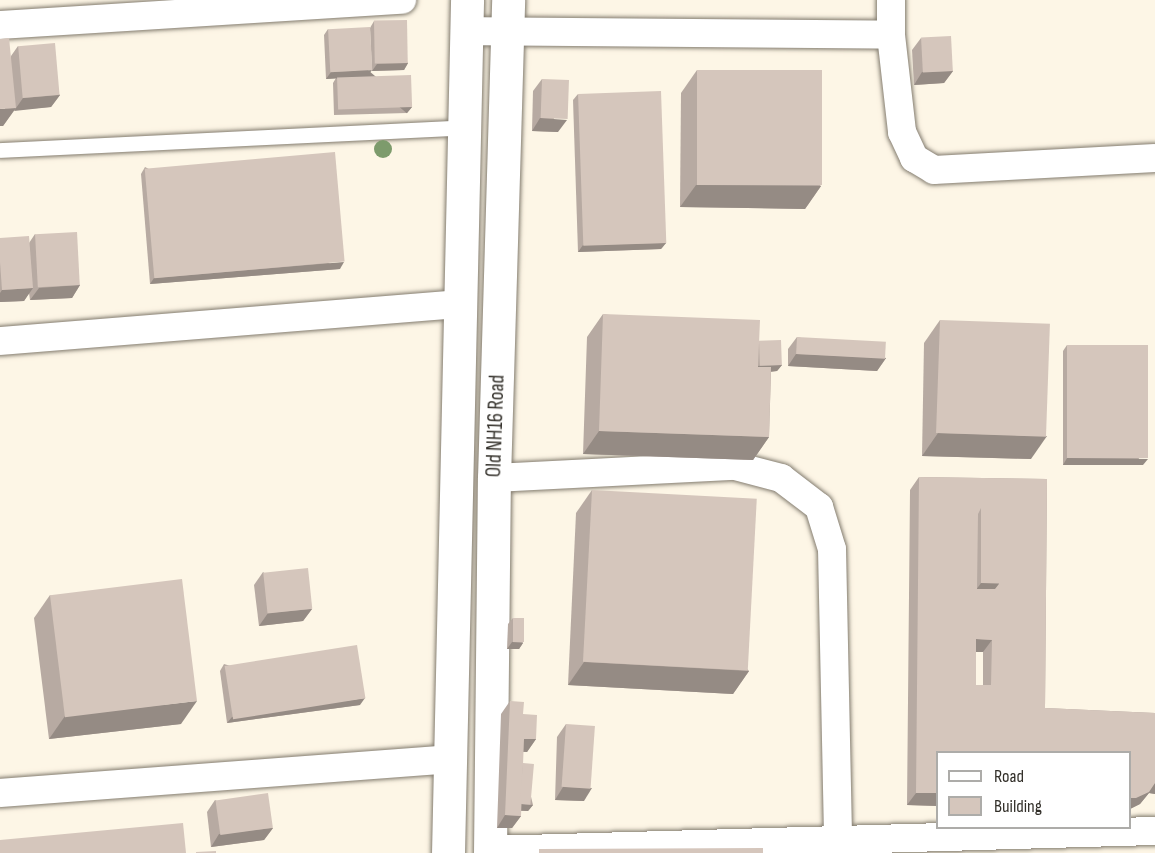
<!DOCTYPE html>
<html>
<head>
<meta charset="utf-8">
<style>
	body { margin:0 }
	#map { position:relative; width:1155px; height:853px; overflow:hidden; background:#fdf6e6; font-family:"Sofia Sans Condensed",sans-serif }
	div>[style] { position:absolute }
	.roads { filter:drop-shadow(0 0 2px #837c6f) drop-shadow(0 0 2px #837c6f) }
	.lane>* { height:15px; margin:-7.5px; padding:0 7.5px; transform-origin:7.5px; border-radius:7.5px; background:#fff }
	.street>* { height:28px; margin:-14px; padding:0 14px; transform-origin:14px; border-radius:14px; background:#fff }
	.primary>* { height:33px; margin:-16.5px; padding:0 16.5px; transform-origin:16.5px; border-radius:16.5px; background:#fff }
	.trees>* { width:18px; height:18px; margin:-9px; border-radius:50%; background:#7d9b6c }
	.wall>* { inset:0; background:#b7aaa2 }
	.shaded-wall>* { inset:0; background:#958b84; transform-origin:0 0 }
	.building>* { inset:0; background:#d5c6bc; transform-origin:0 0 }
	span { translate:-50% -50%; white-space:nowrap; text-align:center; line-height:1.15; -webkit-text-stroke:4.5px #fff; paint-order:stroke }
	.street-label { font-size:21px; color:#322f29 }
	.legend { position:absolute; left:936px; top:751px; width:195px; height:78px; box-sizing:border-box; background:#fff; border:2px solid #adaca9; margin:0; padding:8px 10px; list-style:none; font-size:18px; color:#322f29 }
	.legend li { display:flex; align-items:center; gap:12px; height:30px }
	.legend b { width:30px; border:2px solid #adaca9 }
</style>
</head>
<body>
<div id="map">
	<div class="roads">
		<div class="lane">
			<div style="left:0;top:150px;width:465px;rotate:-2.8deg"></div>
		</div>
		<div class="street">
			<div style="left:891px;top:0;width:35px;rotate:90deg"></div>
			<div style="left:891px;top:35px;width:98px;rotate:83.5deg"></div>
			<div style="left:902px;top:132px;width:29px;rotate:65deg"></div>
			<div style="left:914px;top:158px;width:23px;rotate:31deg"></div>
			<div style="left:934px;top:170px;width:221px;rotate:-3.1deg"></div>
			<div style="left:0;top:25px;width:403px;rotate:-3.6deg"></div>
			<div style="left:466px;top:31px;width:425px;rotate:0.5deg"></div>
			<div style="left:0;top:341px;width:461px;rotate:-4.6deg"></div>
			<div style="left:494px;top:478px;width:241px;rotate:-2.9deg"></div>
			<div style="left:735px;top:466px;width:48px;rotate:14.6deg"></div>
			<div style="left:781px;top:478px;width:48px;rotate:37.3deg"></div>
			<div style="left:819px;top:507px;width:44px;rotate:72.8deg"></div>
			<div style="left:832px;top:549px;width:291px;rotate:88.8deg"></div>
			<div style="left:0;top:793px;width:450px;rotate:-4.3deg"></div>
			<div style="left:490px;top:850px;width:665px;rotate:-1.64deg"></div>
		</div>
		<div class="primary">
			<div style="left:448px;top:853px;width:853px;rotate:-88.72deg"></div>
			<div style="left:490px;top:853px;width:375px;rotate:-89.4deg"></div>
			<div style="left:494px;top:478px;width:478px;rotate:-88.3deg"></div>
		</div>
	</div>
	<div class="trees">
		<div style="left:383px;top:149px"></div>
	</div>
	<div class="wall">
		<div style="clip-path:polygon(374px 21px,408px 63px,404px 70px,372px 71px,370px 28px)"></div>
		<div style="clip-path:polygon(328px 29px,368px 76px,412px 107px,407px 113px,334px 115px,333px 83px,336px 78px,326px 79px,324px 35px)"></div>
		<div style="clip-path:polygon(921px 38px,953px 71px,944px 83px,914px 85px,912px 50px)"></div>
		<div style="clip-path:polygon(18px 46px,60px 95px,51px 107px,14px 110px,3px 126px,11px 56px)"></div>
		<div style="clip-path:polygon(697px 70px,821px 186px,805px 209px,680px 207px,681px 93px)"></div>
		<div style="clip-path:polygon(542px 79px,558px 132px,532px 131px,533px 91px)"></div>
		<div style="clip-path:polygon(578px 94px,666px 243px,661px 249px,578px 252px,573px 100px)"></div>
		<div style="clip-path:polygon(145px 167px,340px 269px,150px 284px,141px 174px)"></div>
		<div style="clip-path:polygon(35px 234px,80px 285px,72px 298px,30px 300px,29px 293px,24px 301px,0 302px,0 238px,29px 243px)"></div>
		<div style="clip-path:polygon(603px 314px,759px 341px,782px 365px,777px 371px,771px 372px,769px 437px,753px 460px,583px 454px,587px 337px)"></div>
		<div style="clip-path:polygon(940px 320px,1031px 459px,922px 456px,924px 343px)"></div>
		<div style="clip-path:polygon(797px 337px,886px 358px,877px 371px,788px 366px,788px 349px)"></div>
		<div style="clip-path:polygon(1067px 345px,1143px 465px,1063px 465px,1063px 351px)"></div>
		<div style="clip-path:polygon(evenodd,919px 477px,1047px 479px,1045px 708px,1155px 713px,1155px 794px,1149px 793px,1140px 804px,1130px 809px,1130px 753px,938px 753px,938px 806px,907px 805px,910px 490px,919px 477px,976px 652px,983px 652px,983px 685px,976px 685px,976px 652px)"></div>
		<div style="clip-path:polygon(592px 490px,749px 671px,733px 694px,568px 685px,576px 513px)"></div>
		<div style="clip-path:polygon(263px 572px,312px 609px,303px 621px,259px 626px,254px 585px)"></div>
		<div style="clip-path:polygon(50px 595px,181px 724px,49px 739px,34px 618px)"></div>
		<div style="clip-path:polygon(513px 618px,523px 643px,519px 649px,507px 649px,508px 624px)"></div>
		<div style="clip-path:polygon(224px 664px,360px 705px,227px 723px,220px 671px)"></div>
		<div style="clip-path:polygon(510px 701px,523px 714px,536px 739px,527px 752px,523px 752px,523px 763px,533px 805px,528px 811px,521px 811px,521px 816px,512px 828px,497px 828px,501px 714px)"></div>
		<div style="clip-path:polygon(566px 724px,584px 801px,555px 800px,557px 737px)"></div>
		<div style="clip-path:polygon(215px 800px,273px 828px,264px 840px,211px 847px,207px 812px)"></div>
	</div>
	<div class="shaded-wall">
		<div style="clip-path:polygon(408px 63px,404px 70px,372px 71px,377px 64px)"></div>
		<div style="clip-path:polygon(372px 70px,367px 77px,326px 79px,331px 72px)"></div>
		<div style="clip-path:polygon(953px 71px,944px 83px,914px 85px,922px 72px)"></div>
		<div style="clip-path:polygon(60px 95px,51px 107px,14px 111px,23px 98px)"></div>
		<div style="left:412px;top:107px;width:8px;height:74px;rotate:130deg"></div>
		<div style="clip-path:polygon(16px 108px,3px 126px,0 126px,0 109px)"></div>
		<div style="clip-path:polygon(540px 118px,567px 120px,558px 132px,532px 131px)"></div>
		<div style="clip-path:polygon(696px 185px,821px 186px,805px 209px,680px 207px)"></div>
		<div style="clip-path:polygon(666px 243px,661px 249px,578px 252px,583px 245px)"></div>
		<div style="clip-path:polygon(344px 262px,340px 269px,150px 284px,154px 278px)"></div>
		<div style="clip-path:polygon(80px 285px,72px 298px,30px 300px,39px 288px)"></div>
		<div style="clip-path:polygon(33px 288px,24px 301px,0 302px,0 293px,2px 290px)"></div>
		<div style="clip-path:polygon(796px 354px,886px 358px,877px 371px,788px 366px)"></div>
		<div style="clip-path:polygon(782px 365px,777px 371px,751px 373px,756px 366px)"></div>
		<div style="clip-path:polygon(599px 431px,769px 437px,753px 460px,583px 454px)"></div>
		<div style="clip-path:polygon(938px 433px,1047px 436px,1031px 459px,922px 456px)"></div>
		<div style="clip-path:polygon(1067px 458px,1148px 459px,1143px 465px,1063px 465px)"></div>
		<div style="clip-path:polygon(981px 583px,999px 584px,987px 602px,968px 601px)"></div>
		<div style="clip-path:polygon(312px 609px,303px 621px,259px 626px,268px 613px)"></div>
		<div style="clip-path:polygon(976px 639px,992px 640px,983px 652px,968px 652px)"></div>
		<div style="clip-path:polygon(512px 642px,523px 643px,519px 649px,507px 649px)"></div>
		<div style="clip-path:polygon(584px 662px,749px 671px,733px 694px,568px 685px)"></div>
		<div style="clip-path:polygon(365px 698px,360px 705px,227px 723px,232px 717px)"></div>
		<div style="clip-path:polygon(197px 701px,181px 724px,49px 739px,65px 716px)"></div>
		<div style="clip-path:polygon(524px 739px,536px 739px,527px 752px,515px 751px)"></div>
		<div style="clip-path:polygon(1155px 783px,1155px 794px,1149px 793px,1140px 804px,1130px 809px,1130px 798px)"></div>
		<div style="clip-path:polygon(563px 787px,592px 788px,584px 801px,555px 800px)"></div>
		<div style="clip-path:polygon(916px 793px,938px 793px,938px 806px,907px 805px)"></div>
		<div style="clip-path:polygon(518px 804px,533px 805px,528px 811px,514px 810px)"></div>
		<div style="clip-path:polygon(505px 815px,521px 816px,512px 828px,497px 828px)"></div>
		<div style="clip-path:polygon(273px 828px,264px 840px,211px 847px,219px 834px)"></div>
	</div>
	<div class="building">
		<div style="left:407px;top:20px;width:43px;height:33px;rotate:89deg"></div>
		<div style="left:370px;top:27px;width:43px;height:42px;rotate:87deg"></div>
		<div style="left:951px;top:36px;width:35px;height:30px;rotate:87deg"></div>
		<div style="clip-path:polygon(9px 38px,16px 108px,0 109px,0 39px)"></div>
		<div style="left:55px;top:43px;width:52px;height:37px;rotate:85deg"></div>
		<div style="left:697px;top:70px;width:125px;height:115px"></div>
		<div style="left:411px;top:75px;width:32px;height:74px;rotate:88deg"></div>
		<div style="left:542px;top:79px;width:27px;height:39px;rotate:2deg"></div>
		<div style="left:661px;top:91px;width:152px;height:83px;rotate:88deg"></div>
		<div style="left:335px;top:152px;width:110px;height:191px;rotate:85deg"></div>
		<div style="left:77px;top:232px;width:53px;height:42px;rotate:87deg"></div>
		<div style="clip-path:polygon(29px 236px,33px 288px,2px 290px,0 262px,0 238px)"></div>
		<div style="clip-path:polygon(603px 314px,760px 320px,758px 367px,771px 367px,769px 437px,599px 431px)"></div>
		<div style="left:940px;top:320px;width:110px;height:113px;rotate:2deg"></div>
		<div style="left:797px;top:337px;width:89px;height:17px;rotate:3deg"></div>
		<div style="left:781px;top:340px;width:25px;height:22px;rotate:88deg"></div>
		<div style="left:1067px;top:345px;width:81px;height:113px"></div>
		<div style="clip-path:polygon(evenodd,919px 477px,1047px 479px,1045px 708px,1155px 713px,1155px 783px,1149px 792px,1136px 798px,1130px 798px,1130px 753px,938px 753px,938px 793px,916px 793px,919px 477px,981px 508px,1000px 508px,999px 584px,995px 589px,977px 589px,978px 514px,981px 508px,919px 477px,976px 639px,992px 640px,991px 685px,976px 685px,976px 639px)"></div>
		<div style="left:592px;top:490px;width:165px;height:172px;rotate:3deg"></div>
		<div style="left:981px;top:508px;width:19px;height:75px"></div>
		<div style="left:308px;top:568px;width:41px;height:45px;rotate:84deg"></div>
		<div style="left:182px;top:579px;width:123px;height:133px;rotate:83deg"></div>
		<div style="left:513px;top:618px;width:11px;height:24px"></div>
		<div style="left:357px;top:645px;width:54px;height:134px;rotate:81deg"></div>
		<div style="clip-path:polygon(510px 701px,524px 702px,523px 714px,537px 715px,536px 739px,524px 739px,521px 816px,505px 815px)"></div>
		<div style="left:566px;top:724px;width:29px;height:63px;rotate:4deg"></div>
		<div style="left:523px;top:763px;width:11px;height:41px;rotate:5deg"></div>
		<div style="left:268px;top:793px;width:35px;height:53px;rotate:82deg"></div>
		<div style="clip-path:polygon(183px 823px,186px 853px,0 853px,0 840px)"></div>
		<div style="clip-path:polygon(763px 848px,763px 853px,539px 853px,539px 849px)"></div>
		<div style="clip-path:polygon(216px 851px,216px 853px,196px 853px,196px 852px)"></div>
	</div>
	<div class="street-label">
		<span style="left:496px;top:426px;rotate:-88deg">Old NH16 Road</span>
	</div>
	<ul class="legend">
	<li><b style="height:8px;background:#fff"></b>Road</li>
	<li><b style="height:16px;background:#d5c6bc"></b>Building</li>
	</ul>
</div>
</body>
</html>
